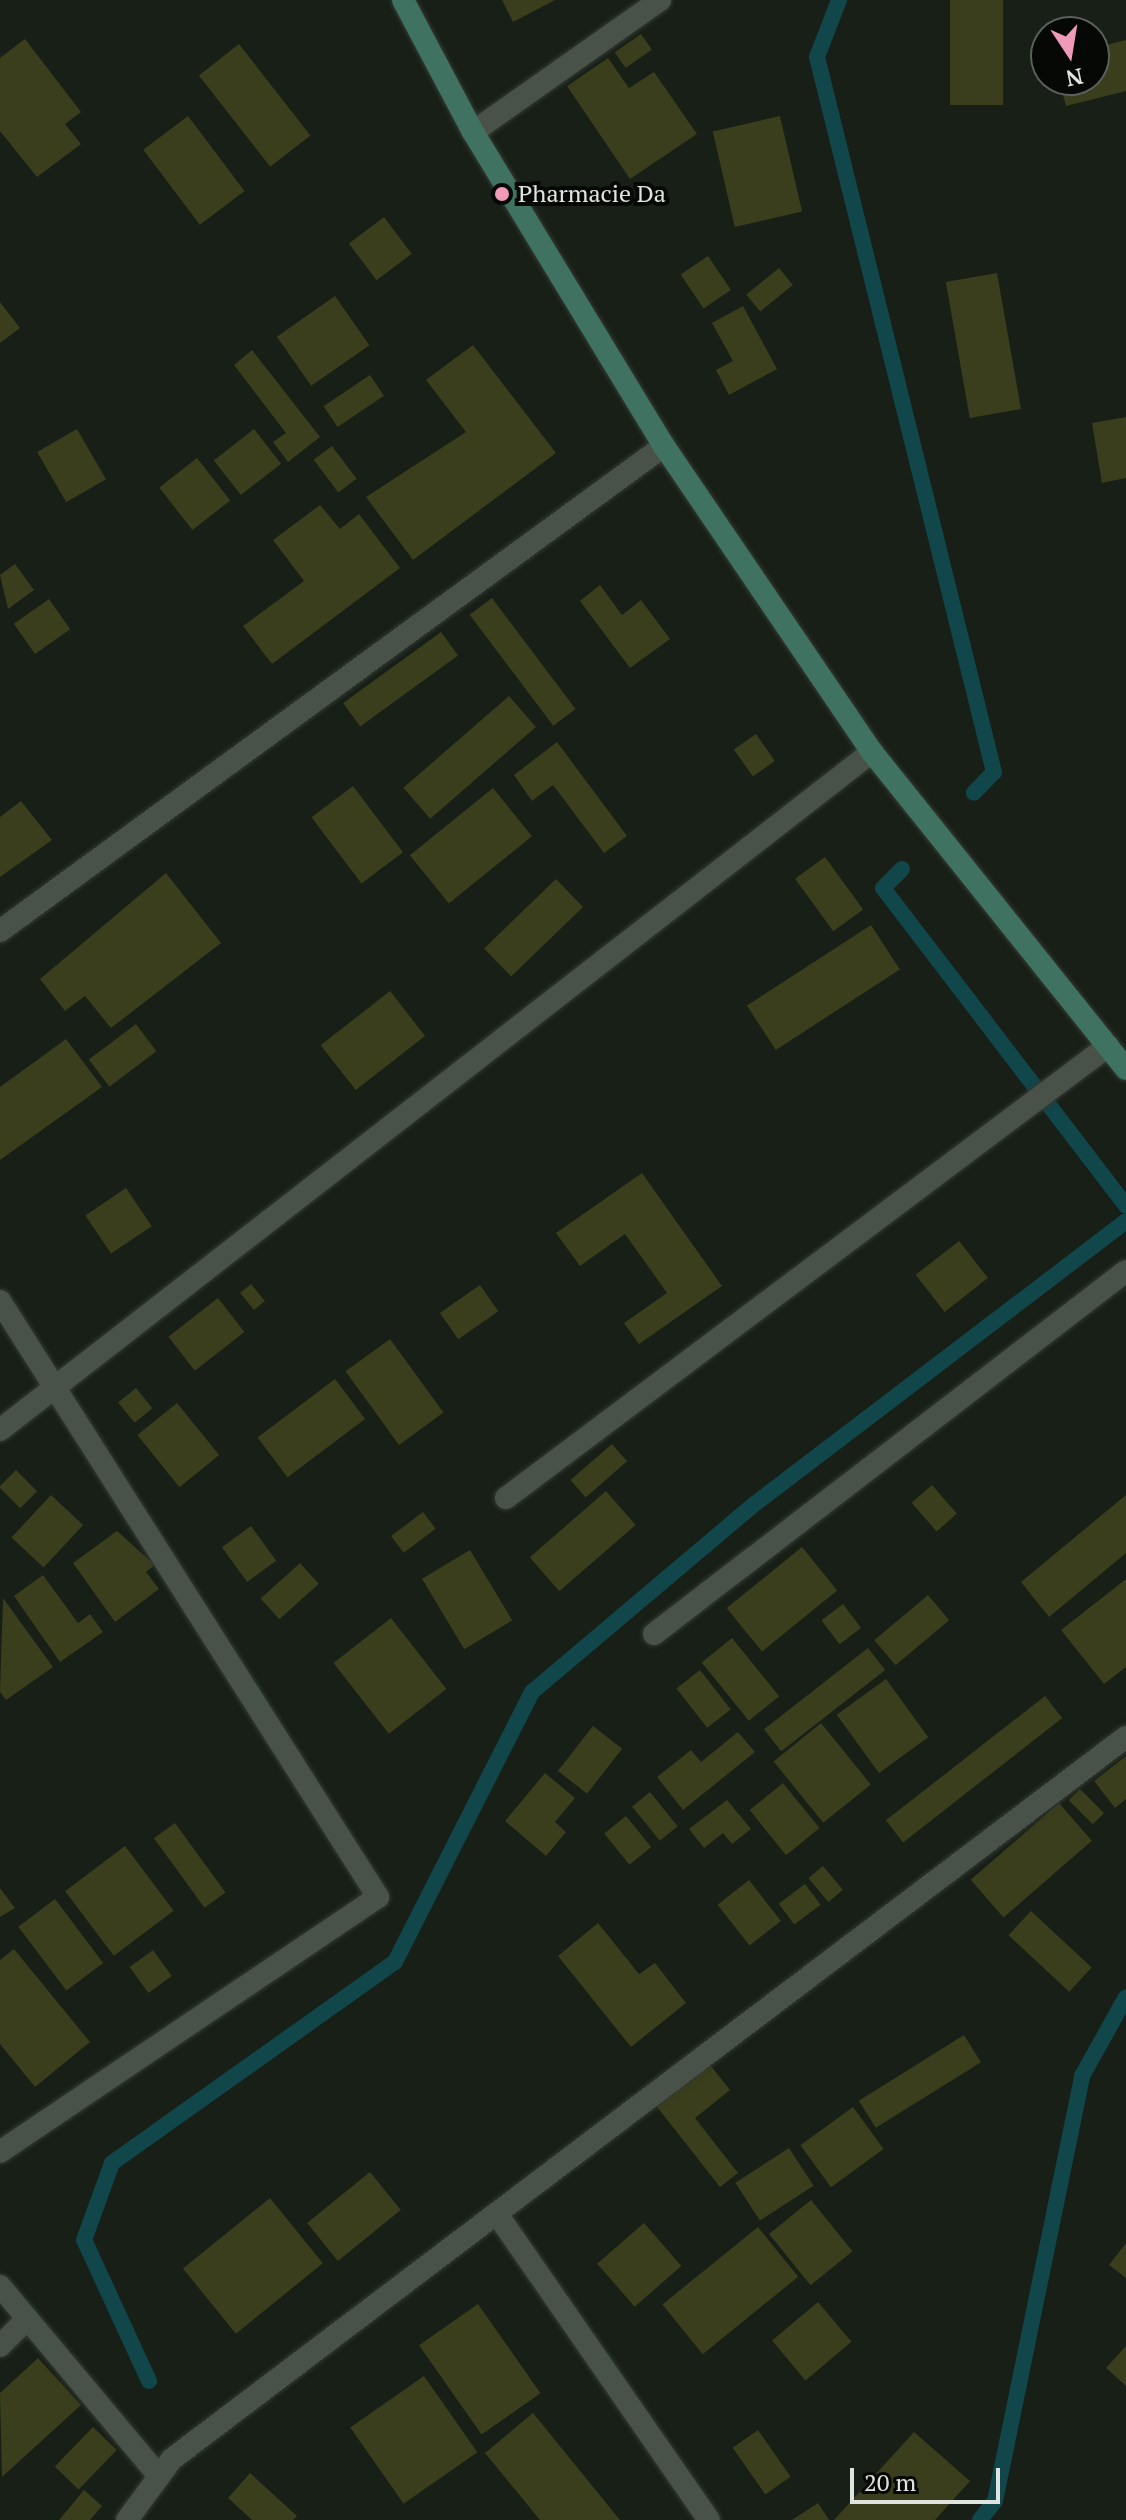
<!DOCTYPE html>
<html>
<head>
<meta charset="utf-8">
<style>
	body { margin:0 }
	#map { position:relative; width:1126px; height:2520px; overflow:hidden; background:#171f16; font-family:"PT Serif",serif }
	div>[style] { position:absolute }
	.stream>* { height:16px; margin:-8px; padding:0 8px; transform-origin:8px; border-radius:8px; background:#11464a }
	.building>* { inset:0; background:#3a3e1c; transform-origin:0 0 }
	.roads { filter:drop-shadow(0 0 2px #333933) drop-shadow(0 0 2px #333933) }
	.minor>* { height:22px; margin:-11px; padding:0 11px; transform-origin:11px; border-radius:11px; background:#495248 }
	.secondary>* { height:22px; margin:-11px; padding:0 11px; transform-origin:11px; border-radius:11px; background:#3f7261 }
	.dots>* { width:22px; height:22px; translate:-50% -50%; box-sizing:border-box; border:4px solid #050805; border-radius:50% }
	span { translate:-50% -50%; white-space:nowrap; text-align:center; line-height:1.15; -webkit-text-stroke:8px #050805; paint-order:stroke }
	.poi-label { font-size:24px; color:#dfe4df }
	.left { translate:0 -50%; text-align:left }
	.north { position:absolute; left:1030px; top:16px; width:80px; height:80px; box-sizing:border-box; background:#050805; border:2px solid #5c605c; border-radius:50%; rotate:168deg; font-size:22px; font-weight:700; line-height:32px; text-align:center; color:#dfe4df }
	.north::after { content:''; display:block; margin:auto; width:28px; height:36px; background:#ef9ab8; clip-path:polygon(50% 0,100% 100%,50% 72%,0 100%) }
	.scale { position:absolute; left:850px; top:2468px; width:150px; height:36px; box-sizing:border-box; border:4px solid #dfe4df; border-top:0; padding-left:10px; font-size:24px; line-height:28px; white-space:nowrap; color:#dfe4df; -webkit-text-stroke:6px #050805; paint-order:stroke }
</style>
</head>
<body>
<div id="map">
	<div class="stream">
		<div style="left:839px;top:0;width:61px;rotate:111.1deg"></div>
		<div style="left:817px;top:57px;width:737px;rotate:76.1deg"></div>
		<div style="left:994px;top:772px;width:29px;rotate:134deg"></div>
		<div style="left:902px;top:869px;width:27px;rotate:135deg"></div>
		<div style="left:883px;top:888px;width:400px;rotate:52.6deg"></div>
		<div style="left:149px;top:2381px;width:155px;rotate:-114.7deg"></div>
		<div style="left:84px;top:2240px;width:82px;rotate:-70deg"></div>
		<div style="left:112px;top:2163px;width:347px;rotate:-35.4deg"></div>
		<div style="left:395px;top:1962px;width:303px;rotate:-63.1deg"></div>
		<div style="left:532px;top:1692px;width:293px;rotate:-40.2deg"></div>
		<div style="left:756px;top:1503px;width:465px;rotate:-37.3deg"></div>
		<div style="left:980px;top:2520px;width:24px;rotate:-52deg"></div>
		<div style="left:995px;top:2501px;width:434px;rotate:-78.4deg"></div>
		<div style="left:1082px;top:2076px;width:90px;rotate:-60.9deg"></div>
	</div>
	<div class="building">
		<div style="clip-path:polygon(502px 0,555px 0,513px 22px)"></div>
		<div style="left:950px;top:0;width:53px;height:105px"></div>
		<div style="left:641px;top:34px;width:19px;height:32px;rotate:55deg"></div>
		<div style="clip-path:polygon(25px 39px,81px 112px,65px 124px,81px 144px,37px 177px,0 131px,0 58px)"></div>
		<div style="clip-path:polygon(1126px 40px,1126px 91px,1066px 106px,1059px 80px,1094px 80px,1094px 48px)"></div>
		<div style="left:239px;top:44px;width:116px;height:51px;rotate:52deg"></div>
		<div style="clip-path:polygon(608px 58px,629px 88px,654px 72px,697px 134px,630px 179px,567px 86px)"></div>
		<div style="left:188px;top:116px;width:94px;height:56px;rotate:53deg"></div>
		<div style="left:780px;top:116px;width:98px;height:69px;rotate:77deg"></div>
		<div style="left:384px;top:217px;width:46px;height:44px;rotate:53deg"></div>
		<div style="left:708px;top:256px;width:41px;height:33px;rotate:56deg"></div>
		<div style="left:779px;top:268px;width:22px;height:42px;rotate:51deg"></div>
		<div style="left:997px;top:273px;width:138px;height:52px;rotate:80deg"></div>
		<div style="left:335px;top:296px;width:60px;height:71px;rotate:55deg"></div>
		<div style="clip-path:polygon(0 302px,20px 328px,0 343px)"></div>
		<div style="clip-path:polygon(743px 306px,777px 369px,729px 395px,716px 370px,733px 361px,712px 323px)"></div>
		<div style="clip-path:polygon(473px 345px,556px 453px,413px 560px,366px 497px,466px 432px,426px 380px)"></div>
		<div style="clip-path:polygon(252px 350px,320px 437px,288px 462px,273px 442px,286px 433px,234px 365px)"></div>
		<div style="left:370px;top:375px;width:25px;height:56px;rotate:56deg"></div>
		<div style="clip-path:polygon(1126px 417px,1126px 478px,1102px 483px,1092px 423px)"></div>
		<div style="left:77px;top:429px;width:58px;height:46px;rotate:60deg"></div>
		<div style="left:254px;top:429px;width:44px;height:51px;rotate:52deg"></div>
		<div style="left:332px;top:446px;width:41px;height:23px;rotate:53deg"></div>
		<div style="left:197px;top:458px;width:54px;height:48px;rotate:52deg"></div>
		<div style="clip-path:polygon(320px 505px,340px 529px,359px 514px,400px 568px,272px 664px,243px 626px,304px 581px,273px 540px)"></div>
		<div style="clip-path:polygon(15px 564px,34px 590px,8px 609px,0 575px)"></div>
		<div style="clip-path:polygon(600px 585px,622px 615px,641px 600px,670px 639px,630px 668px,580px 601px)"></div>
		<div style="left:492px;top:598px;width:139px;height:28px;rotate:53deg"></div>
		<div style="left:49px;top:599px;width:37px;height:43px;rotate:55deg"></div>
		<div style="left:441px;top:632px;width:29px;height:121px;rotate:54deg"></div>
		<div style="left:509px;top:696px;width:41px;height:140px;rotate:49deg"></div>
		<div style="left:756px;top:734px;width:33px;height:27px;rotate:55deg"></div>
		<div style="clip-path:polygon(557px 742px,627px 836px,604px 853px,553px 785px,532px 801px,514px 775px)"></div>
		<div style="left:353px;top:786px;width:83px;height:52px;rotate:53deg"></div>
		<div style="left:493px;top:788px;width:62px;height:107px;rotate:51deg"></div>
		<div style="clip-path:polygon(21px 801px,52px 840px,0 877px,0 817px)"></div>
		<div style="left:825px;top:857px;width:65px;height:37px;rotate:54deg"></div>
		<div style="clip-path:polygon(166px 873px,221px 943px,111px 1028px,85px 996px,65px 1011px,40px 979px)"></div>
		<div style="left:556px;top:879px;width:39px;height:100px;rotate:46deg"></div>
		<div style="left:871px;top:925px;width:53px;height:148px;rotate:57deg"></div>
		<div style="left:390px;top:991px;width:57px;height:88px;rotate:52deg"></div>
		<div style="left:136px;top:1024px;width:34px;height:59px;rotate:53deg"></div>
		<div style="clip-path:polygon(66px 1039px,102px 1087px,0 1160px,0 1087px)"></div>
		<div style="clip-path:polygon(642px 1173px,722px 1286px,639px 1344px,624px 1323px,667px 1293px,625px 1234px,580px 1266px,556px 1233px)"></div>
		<div style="left:126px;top:1188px;width:46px;height:49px;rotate:56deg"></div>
		<div style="left:959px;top:1241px;width:47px;height:55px;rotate:52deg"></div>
		<div style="left:251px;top:1284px;width:22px;height:14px;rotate:51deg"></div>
		<div style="left:480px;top:1285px;width:32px;height:49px;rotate:55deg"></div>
		<div style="left:218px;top:1298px;width:43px;height:63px;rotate:52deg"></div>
		<div style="left:390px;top:1339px;width:91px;height:55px;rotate:54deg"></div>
		<div style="left:335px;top:1379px;width:50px;height:97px;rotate:53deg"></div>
		<div style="left:136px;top:1388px;width:26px;height:23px;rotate:51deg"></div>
		<div style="left:177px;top:1403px;width:67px;height:51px;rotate:51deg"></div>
		<div style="left:612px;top:1444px;width:23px;height:55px;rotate:49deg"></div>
		<div style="left:16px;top:1470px;width:30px;height:24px;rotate:45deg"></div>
		<div style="left:932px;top:1485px;width:38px;height:27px;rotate:49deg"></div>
		<div style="left:606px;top:1491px;width:45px;height:101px;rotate:49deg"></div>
		<div style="left:51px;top:1495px;width:44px;height:58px;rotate:43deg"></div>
		<div style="clip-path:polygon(1126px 1495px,1126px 1553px,1049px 1617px,1021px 1582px)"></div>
		<div style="left:423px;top:1512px;width:21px;height:40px;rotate:53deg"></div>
		<div style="left:251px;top:1526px;width:43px;height:36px;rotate:54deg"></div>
		<div style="clip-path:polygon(117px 1531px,155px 1565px,146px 1572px,159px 1589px,115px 1622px,73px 1563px)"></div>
		<div style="left:802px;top:1547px;width:56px;height:97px;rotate:51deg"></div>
		<div style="left:470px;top:1550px;width:82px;height:56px;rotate:59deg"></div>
		<div style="left:300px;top:1563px;width:28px;height:53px;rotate:48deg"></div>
		<div style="clip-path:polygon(43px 1575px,78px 1623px,90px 1614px,103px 1632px,60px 1662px,14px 1596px)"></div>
		<div style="clip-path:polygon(1126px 1579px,1126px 1667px,1104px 1684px,1061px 1630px)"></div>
		<div style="left:928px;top:1595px;width:33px;height:70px;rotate:50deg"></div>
		<div style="clip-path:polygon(3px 1598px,53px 1667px,6px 1700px,0 1692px)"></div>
		<div style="left:843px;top:1604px;width:30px;height:27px;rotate:53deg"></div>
		<div style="left:391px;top:1618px;width:90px;height:73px;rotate:52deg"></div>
		<div style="left:732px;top:1638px;width:75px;height:39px;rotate:51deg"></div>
		<div style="left:868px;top:1648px;width:28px;height:132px;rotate:52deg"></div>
		<div style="left:700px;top:1670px;width:50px;height:30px;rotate:52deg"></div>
		<div style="left:886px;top:1679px;width:72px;height:61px;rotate:54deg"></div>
		<div style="left:1045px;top:1696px;width:28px;height:202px;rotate:52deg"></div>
		<div style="left:821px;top:1723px;width:79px;height:61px;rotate:51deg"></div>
		<div style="left:593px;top:1726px;width:37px;height:57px;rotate:38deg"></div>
		<div style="clip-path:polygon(738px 1732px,755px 1752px,683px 1810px,657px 1777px,691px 1750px,701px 1762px)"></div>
		<div style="clip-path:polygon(1126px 1756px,1126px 1799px,1115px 1808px,1094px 1781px)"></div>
		<div style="clip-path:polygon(545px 1773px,575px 1798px,555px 1822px,566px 1832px,546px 1856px,505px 1821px)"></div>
		<div style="left:783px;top:1783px;width:58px;height:43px;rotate:51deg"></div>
		<div style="left:1080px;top:1789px;width:34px;height:16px;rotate:45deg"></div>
		<div style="left:650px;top:1792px;width:44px;height:23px;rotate:51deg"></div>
		<div style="clip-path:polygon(727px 1800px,751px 1829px,732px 1844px,723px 1833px,704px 1848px,689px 1829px)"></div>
		<div style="left:1059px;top:1803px;width:50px;height:117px;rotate:49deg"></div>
		<div style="left:626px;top:1816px;width:40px;height:28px;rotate:51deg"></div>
		<div style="left:175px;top:1823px;width:86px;height:26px;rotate:54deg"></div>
		<div style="left:125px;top:1846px;width:81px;height:75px;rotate:53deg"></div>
		<div style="left:823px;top:1866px;width:31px;height:19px;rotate:50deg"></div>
		<div style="left:749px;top:1880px;width:52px;height:40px;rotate:52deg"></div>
		<div style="left:805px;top:1884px;width:26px;height:33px;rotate:53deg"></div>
		<div style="clip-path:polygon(0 1888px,15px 1908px,0 1917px)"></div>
		<div style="left:55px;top:1899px;width:80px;height:46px;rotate:53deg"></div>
		<div style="left:1031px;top:1911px;width:83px;height:33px;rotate:43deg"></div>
		<div style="clip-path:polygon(598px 1923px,639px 1974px,655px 1963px,686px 2003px,631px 2047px,558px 1956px)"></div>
		<div style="clip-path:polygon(14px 1949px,90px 2042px,35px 2087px,0 2044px,0 1960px)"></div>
		<div style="left:153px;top:1950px;width:32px;height:29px;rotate:54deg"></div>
		<div style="left:964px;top:2035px;width:32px;height:124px;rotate:58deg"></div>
		<div style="clip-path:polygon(707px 2061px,730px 2090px,695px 2118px,738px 2173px,720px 2187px,654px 2103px)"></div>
		<div style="left:853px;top:2107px;width:52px;height:65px;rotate:54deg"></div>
		<div style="left:789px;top:2148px;width:45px;height:64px;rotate:57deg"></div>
		<div style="left:370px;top:2172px;width:49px;height:81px;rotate:51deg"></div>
		<div style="left:270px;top:2198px;width:84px;height:112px;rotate:51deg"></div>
		<div style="left:811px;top:2200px;width:66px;height:54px;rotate:51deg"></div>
		<div style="left:644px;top:2223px;width:57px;height:62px;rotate:49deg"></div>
		<div style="left:758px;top:2227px;width:64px;height:123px;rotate:51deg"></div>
		<div style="clip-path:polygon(1126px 2243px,1126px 2278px,1109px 2265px)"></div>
		<div style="left:818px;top:2302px;width:52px;height:60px;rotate:50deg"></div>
		<div style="left:478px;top:2304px;width:109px;height:72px;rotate:55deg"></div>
		<div style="clip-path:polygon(1126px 2346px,1126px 2386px,1106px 2368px)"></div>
		<div style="clip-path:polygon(38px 2358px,81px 2405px,2px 2477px,0 2393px)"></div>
		<div style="left:424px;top:2376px;width:93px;height:90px;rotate:55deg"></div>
		<div style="clip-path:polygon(533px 2413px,620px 2520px,540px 2520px,485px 2453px)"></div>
		<div style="left:93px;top:2427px;width:33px;height:55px;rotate:44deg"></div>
		<div style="left:758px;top:2430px;width:57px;height:31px;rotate:55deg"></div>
		<div style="clip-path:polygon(914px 2432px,970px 2481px,935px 2520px,834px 2520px)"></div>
		<div style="clip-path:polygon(250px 2473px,297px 2516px,293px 2520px,252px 2520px,228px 2498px)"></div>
		<div style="clip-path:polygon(84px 2490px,102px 2506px,90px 2520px,59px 2520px)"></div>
		<div style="clip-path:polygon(818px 2503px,829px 2520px,792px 2520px)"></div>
	</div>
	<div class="roads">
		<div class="minor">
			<div style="left:473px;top:132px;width:229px;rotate:-35.2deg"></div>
			<div style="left:0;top:931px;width:822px;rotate:-36.15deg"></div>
			<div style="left:0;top:1301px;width:706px;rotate:57.62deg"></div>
			<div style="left:378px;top:1897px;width:456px;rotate:146deg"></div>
			<div style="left:0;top:1430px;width:1105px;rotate:-37.87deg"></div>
			<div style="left:506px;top:1498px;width:753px;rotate:-36.9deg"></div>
			<div style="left:654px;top:1634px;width:595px;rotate:-37.56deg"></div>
			<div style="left:497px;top:2214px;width:372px;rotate:55.3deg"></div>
			<div style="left:0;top:2286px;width:248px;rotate:50.1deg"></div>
			<div style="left:0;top:2346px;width:38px;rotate:-45deg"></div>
			<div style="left:127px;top:2520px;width:76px;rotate:-53.6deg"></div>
			<div style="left:172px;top:2459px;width:1196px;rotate:-37.12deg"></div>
		</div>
		<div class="secondary">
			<div style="left:403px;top:0;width:149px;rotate:62.1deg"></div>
			<div style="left:473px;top:132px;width:368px;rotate:58.7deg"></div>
			<div style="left:664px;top:446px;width:370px;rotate:55.8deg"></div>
			<div style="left:872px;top:752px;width:406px;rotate:51.3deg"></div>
		</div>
	</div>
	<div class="dots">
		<div style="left:502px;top:194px;background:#ef9ab8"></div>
	</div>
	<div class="poi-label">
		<span class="left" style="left:518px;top:194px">Pharmacie Da</span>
	</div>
	<div class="north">N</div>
	<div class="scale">20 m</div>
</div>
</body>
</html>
